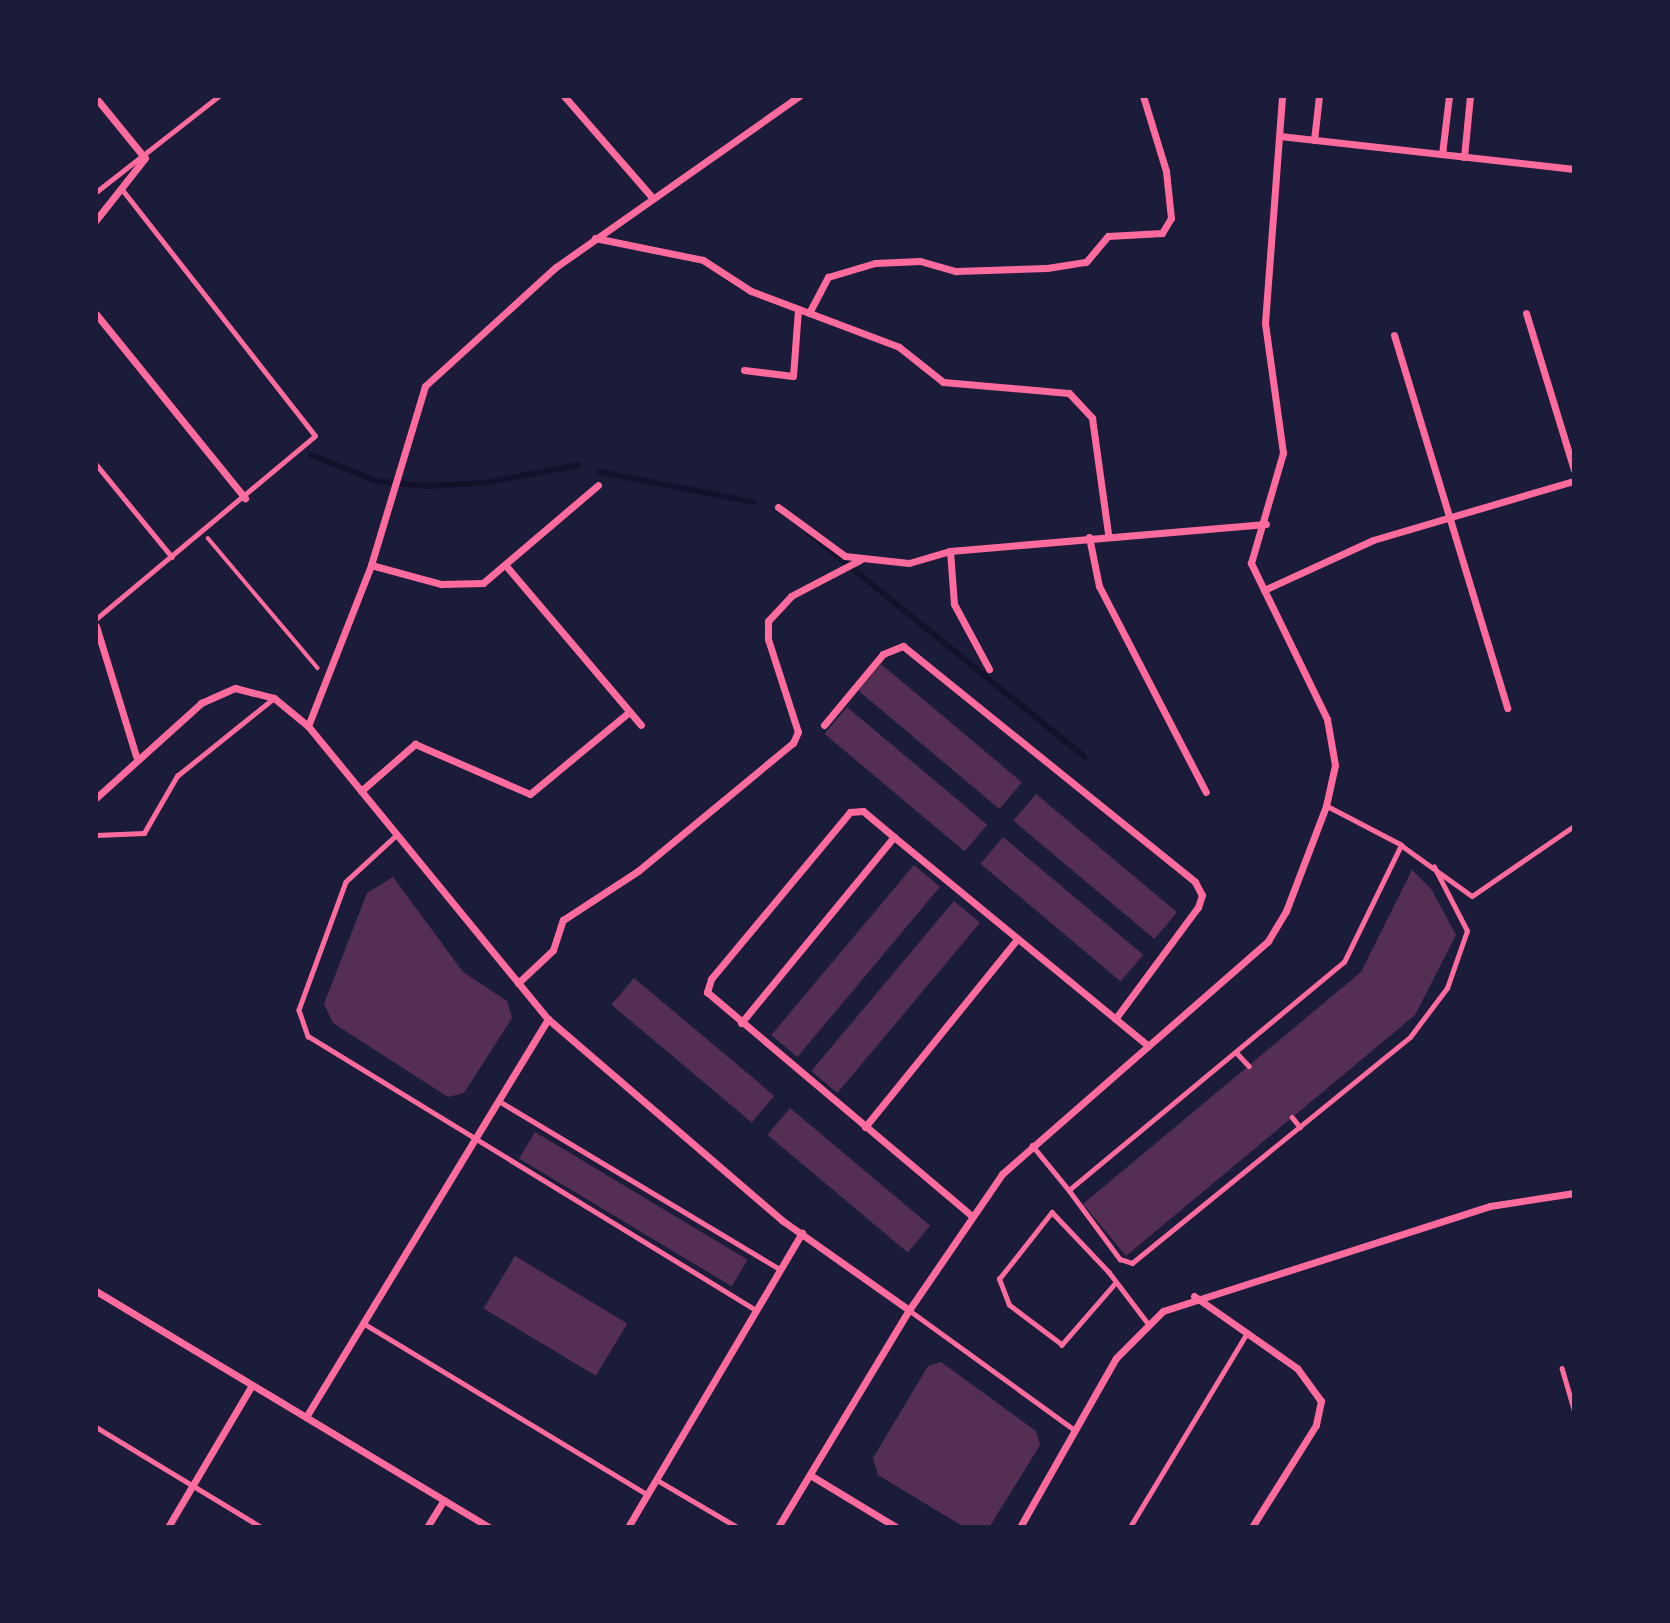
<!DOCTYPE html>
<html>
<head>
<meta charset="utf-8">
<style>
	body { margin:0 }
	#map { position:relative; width:1670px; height:1623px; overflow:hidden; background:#1b1b3a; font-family:"Work Sans",sans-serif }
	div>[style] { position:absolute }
	.stream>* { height:6px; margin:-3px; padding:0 3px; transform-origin:3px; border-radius:3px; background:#12122b }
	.building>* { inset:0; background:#542f53; transform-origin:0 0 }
	.path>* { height:3.5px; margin:-1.75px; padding:0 1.75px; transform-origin:1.75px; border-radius:1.75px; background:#ff6b9d }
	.service>* { height:4.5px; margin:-2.25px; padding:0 2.25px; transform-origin:2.25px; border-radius:2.25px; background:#ff6b9d }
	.minor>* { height:7px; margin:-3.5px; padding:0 3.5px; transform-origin:3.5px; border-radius:3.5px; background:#ff6b9d }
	span { translate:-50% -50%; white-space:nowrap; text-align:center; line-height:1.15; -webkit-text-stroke:5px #1b1b3a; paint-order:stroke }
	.frame { position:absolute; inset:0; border:98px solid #1b1b3a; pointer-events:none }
</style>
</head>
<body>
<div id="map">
	<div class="stream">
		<div style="left:311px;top:455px;width:71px;rotate:21.5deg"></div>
		<div style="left:377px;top:481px;width:49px;rotate:5.8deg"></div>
		<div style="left:426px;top:486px;width:58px;rotate:-3deg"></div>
		<div style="left:484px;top:483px;width:96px;rotate:-10.8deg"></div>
		<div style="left:600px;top:472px;width:156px;rotate:11.1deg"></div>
		<div style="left:809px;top:533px;width:355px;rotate:39.1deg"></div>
	</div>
	<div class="building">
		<div style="left:881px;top:664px;width:184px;height:35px;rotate:40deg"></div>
		<div style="left:847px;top:707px;width:183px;height:35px;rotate:40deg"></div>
		<div style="left:1036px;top:794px;width:184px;height:35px;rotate:40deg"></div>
		<div style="left:1003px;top:837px;width:183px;height:35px;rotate:40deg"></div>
		<div style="left:914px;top:865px;width:34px;height:222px;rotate:40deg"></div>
		<div style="clip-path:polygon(1412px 870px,1432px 890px,1456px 935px,1415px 1015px,1126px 1256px,1083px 1204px,1361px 972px)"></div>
		<div style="clip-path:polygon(393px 877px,463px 972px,507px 1001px,512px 1018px,464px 1093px,448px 1097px,333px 1023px,324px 1004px,367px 893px)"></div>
		<div style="left:954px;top:901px;width:34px;height:222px;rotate:40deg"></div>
		<div style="left:634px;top:978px;width:183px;height:35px;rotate:40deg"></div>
		<div style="left:790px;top:1108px;width:183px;height:35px;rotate:40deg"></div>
		<div style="left:535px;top:1132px;width:248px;height:31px;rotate:31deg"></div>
		<div style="left:515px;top:1256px;width:131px;height:61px;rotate:31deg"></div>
		<div style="clip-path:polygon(941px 1362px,1036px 1431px,1040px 1445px,990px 1526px,964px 1527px,878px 1475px,873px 1458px,928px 1366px)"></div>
	</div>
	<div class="path">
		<div style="left:208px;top:538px;width:170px;rotate:49.8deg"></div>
	</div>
	<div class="service">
		<div style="left:96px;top:192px;width:156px;rotate:-38deg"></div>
		<div style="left:96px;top:464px;width:120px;rotate:50.7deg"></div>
		<div style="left:96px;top:619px;width:285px;rotate:-39.9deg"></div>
		<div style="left:315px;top:436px;width:311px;rotate:-128.1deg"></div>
		<div style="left:96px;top:835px;width:48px;rotate:-2.4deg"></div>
		<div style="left:144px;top:833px;width:66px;rotate:-59.9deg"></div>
		<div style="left:177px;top:776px;width:124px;rotate:-38.8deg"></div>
		<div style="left:397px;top:835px;width:69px;rotate:137.3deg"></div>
		<div style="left:346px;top:882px;width:136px;rotate:110.2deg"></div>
		<div style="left:299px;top:1010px;width:28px;rotate:71deg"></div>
		<div style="left:308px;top:1036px;width:525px;rotate:31.45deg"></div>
		<div style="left:1401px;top:845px;width:87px;rotate:35.7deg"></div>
		<div style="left:1472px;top:896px;width:124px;rotate:-34.5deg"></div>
		<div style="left:1236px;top:1052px;width:19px;rotate:47deg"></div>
		<div style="left:499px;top:1101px;width:327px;rotate:30.9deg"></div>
		<div style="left:1292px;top:1117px;width:13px;rotate:51deg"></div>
		<div style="left:1032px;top:1145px;width:58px;rotate:50.6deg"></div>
		<div style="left:1069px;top:1190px;width:357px;rotate:-39.7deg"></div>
		<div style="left:1344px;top:962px;width:130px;rotate:-64deg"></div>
		<div style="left:1401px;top:845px;width:85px;rotate:-152.5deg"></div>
		<div style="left:1069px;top:1190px;width:86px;rotate:53.5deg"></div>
		<div style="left:1120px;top:1259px;width:13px;rotate:18deg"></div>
		<div style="left:1132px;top:1263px;width:358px;rotate:-39.1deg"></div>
		<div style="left:1410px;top:1037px;width:61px;rotate:-52.9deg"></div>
		<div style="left:1447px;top:988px;width:60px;rotate:-70.7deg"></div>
		<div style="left:1467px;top:931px;width:72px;rotate:-117.3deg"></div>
		<div style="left:1115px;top:1284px;width:81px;rotate:131deg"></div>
		<div style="left:1062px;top:1345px;width:66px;rotate:-143deg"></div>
		<div style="left:1009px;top:1305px;width:28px;rotate:-111deg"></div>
		<div style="left:999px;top:1279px;width:85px;rotate:-51.7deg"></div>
		<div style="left:1052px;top:1212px;width:83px;rotate:46.5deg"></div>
		<div style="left:1109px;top:1272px;width:63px;rotate:52.8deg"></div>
		<div style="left:909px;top:1310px;width:205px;rotate:35.9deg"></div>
		<div style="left:363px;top:1323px;width:332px;rotate:31.1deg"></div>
		<div style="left:1562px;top:1368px;width:43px;rotate:73.7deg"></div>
		<div style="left:96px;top:1427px;width:193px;rotate:31.2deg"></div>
		<div style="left:657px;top:1480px;width:93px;rotate:30.4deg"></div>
		<div style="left:1130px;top:1527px;width:227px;rotate:-58.9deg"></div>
	</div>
	<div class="minor">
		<div style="left:564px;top:96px;width:133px;rotate:49deg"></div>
		<div style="left:96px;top:98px;width:77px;rotate:50.8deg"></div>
		<div style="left:145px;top:158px;width:79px;rotate:128.3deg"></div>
		<div style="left:1280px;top:136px;width:296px;rotate:6.4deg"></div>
		<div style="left:1314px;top:140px;width:44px;rotate:-83.5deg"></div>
		<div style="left:1442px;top:154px;width:58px;rotate:-83.1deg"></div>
		<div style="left:1464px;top:157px;width:61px;rotate:-84.4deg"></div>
		<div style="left:595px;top:238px;width:110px;rotate:11.5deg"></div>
		<div style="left:703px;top:260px;width:57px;rotate:32.9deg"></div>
		<div style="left:751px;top:291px;width:158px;rotate:20.7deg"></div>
		<div style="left:899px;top:347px;width:56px;rotate:38.5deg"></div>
		<div style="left:943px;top:382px;width:126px;rotate:5deg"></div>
		<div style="left:1069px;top:393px;width:34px;rotate:47deg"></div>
		<div style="left:1092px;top:418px;width:117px;rotate:82.1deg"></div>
		<div style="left:809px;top:313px;width:41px;rotate:-62.2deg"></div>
		<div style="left:828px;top:277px;width:49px;rotate:-16.6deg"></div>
		<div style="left:875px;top:263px;width:45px;rotate:-2.5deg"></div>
		<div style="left:920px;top:261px;width:37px;rotate:16deg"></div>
		<div style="left:956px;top:271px;width:91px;rotate:-1.9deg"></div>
		<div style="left:1047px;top:268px;width:39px;rotate:-9deg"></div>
		<div style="left:1086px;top:262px;width:34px;rotate:-50deg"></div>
		<div style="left:1108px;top:236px;width:54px;rotate:-3.2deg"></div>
		<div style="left:1162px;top:233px;width:17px;rotate:-59deg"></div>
		<div style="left:1171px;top:218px;width:47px;rotate:-96.1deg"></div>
		<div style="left:1166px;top:171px;width:78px;rotate:-107deg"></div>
		<div style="left:1526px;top:313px;width:164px;rotate:73deg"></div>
		<div style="left:96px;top:314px;width:237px;rotate:51deg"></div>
		<div style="left:1394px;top:335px;width:390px;rotate:73.1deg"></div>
		<div style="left:744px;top:370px;width:49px;rotate:7deg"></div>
		<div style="left:793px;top:376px;width:67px;rotate:-85.7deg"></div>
		<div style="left:778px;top:507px;width:83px;rotate:36.2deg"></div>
		<div style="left:845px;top:556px;width:64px;rotate:6.2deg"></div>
		<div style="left:909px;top:563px;width:43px;rotate:-16.3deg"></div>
		<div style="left:950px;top:551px;width:317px;rotate:-4.9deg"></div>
		<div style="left:1089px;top:537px;width:50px;rotate:78.5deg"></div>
		<div style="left:1099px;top:586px;width:232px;rotate:62.6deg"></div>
		<div style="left:950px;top:551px;width:53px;rotate:85.7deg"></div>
		<div style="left:954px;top:604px;width:74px;rotate:61.7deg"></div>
		<div style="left:371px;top:565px;width:73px;rotate:15.2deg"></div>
		<div style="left:441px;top:584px;width:42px;rotate:-1.4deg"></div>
		<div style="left:483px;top:583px;width:151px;rotate:-40.4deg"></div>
		<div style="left:507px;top:567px;width:207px;rotate:49.7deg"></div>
		<div style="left:1264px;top:590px;width:120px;rotate:-24.6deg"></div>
		<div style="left:1373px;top:540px;width:209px;rotate:-16.4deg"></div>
		<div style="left:96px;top:626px;width:136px;rotate:72.9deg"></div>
		<div style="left:824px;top:725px;width:92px;rotate:-50.3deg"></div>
		<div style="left:883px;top:654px;width:22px;rotate:-22deg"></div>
		<div style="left:903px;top:646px;width:375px;rotate:38.9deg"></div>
		<div style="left:1195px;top:882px;width:15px;rotate:62deg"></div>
		<div style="left:1202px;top:895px;width:13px;rotate:108deg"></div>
		<div style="left:1198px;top:907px;width:139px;rotate:126.5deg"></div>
		<div style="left:308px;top:726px;width:173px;rotate:-68.6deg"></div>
		<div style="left:371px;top:565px;width:187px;rotate:-73.2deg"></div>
		<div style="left:425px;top:386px;width:177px;rotate:-42.3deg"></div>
		<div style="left:556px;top:267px;width:297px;rotate:-35.1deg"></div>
		<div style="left:361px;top:791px;width:72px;rotate:-41deg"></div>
		<div style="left:415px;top:744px;width:125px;rotate:23.5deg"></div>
		<div style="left:530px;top:794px;width:129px;rotate:-39.6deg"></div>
		<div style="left:96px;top:798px;width:142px;rotate:-42.1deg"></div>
		<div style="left:201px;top:703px;width:37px;rotate:-24deg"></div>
		<div style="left:235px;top:688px;width:40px;rotate:14.4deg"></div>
		<div style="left:274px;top:698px;width:44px;rotate:39.5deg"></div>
		<div style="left:308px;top:726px;width:379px;rotate:50.7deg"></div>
		<div style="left:548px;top:1019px;width:310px;rotate:40.7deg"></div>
		<div style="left:783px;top:1221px;width:154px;rotate:35.2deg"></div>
		<div style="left:894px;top:837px;width:40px;rotate:-140deg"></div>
		<div style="left:863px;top:811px;width:13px;rotate:176deg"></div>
		<div style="left:850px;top:812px;width:217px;rotate:129.8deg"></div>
		<div style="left:711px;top:979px;width:14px;rotate:107deg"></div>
		<div style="left:707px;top:992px;width:346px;rotate:40.2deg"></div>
		<div style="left:518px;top:983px;width:48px;rotate:-43.3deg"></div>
		<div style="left:553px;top:950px;width:32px;rotate:-72deg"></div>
		<div style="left:563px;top:920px;width:90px;rotate:-33.2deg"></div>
		<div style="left:638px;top:871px;width:201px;rotate:-39.6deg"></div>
		<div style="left:793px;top:743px;width:12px;rotate:-66deg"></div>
		<div style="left:798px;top:732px;width:98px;rotate:-107.9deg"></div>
		<div style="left:768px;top:639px;width:18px;rotate:-90deg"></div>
		<div style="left:768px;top:621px;width:34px;rotate:-47deg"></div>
		<div style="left:791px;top:596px;width:78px;rotate:-27.6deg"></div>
		<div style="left:741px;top:1023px;width:241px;rotate:-50.6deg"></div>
		<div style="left:894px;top:837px;width:329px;rotate:39.4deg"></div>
		<div style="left:865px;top:1127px;width:242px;rotate:-51deg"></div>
		<div style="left:96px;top:1291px;width:458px;rotate:31deg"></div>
		<div style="left:1194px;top:1296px;width:126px;rotate:35deg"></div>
		<div style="left:1297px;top:1368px;width:41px;rotate:54deg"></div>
		<div style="left:1321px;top:1401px;width:25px;rotate:102deg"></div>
		<div style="left:1316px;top:1425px;width:120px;rotate:122.1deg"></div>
		<div style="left:306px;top:1417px;width:466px;rotate:-58.7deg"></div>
		<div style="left:810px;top:1475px;width:100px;rotate:31.2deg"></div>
		<div style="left:168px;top:1527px;width:165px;rotate:-59.4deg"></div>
		<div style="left:427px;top:1527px;width:32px;rotate:-58deg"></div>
		<div style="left:628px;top:1527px;width:342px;rotate:-59.4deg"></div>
		<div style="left:778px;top:1527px;width:253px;rotate:-58.9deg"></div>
		<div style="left:909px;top:1310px;width:165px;rotate:-55.6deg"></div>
		<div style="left:1002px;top:1174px;width:354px;rotate:-41.2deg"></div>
		<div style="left:1268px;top:941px;width:35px;rotate:-59deg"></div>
		<div style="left:1286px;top:911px;width:112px;rotate:-69.1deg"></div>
		<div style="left:1326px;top:806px;width:42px;rotate:-77.6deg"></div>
		<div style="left:1335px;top:765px;width:47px;rotate:-99.9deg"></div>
		<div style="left:1327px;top:719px;width:174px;rotate:-116deg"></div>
		<div style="left:1251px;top:563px;width:115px;rotate:-73.8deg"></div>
		<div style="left:1283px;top:453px;width:131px;rotate:-97.9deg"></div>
		<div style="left:1265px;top:323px;width:228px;rotate:-85.7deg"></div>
		<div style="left:1020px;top:1527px;width:194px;rotate:-60.4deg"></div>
		<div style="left:1116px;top:1358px;width:66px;rotate:-45deg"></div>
		<div style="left:1163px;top:1311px;width:343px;rotate:-17.8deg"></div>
		<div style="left:1490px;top:1206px;width:85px;rotate:-8.8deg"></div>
	</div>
	<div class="frame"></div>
</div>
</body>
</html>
